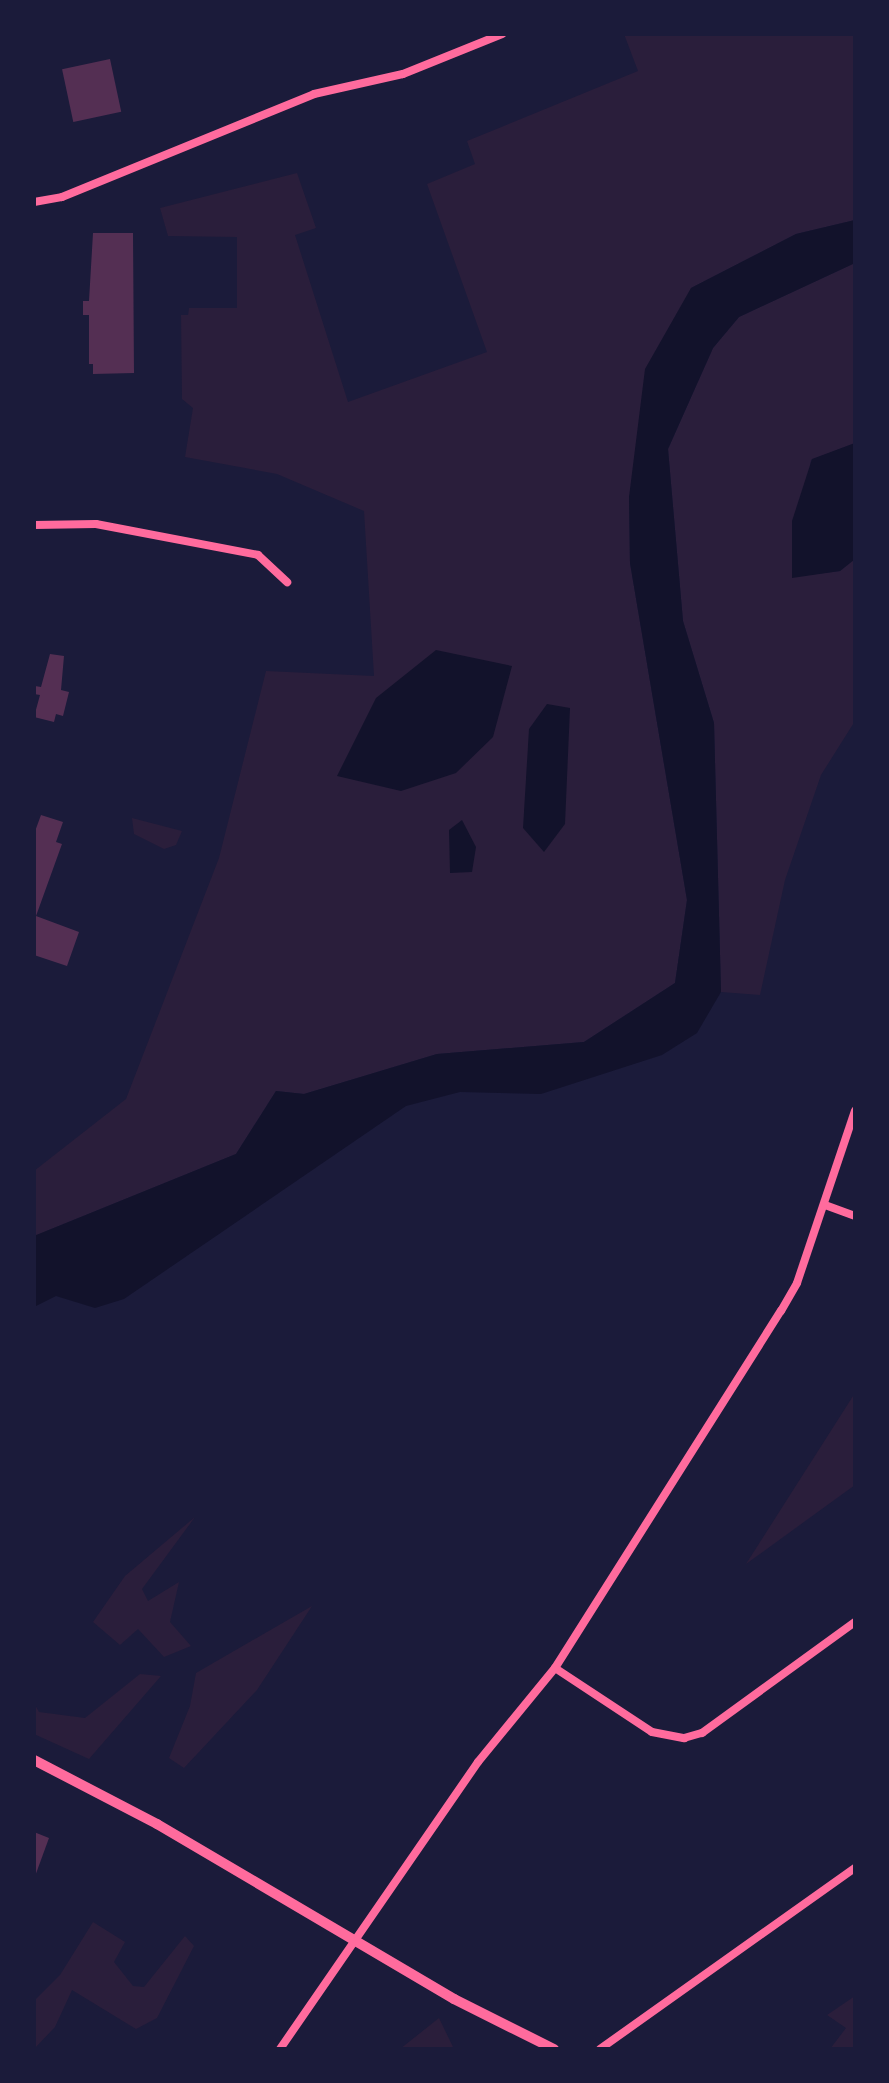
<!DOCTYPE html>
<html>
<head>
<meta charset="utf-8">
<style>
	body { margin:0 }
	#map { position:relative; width:889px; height:2083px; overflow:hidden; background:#1b1b3a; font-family:"Fira Sans Condensed",sans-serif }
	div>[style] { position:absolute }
	.green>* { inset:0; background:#2a1e3b }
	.water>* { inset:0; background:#12122b }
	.building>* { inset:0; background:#542f53; transform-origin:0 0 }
	.minor>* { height:8px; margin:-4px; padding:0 4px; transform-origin:4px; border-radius:4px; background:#ff6b9d }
	.tertiary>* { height:10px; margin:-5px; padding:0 5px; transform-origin:5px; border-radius:5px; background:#ff6b9d }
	span { translate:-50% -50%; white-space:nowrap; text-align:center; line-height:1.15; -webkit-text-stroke:8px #1b1b3a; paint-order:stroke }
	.frame { position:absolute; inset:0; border:36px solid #1b1b3a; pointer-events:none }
</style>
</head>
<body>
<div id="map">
	<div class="green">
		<div style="clip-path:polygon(624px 34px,855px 34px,855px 220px,796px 234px,691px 288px,629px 497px,630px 563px,687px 900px,675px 983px,584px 1042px,437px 1054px,304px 1094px,276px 1091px,236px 1154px,34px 1236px,34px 1171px,126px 1099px,219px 858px,266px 671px,374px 676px,364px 511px,277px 474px,185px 457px,193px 408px,182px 399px,181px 315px,188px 315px,189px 308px,237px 308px,237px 237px,168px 236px,160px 208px,297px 173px,316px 228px,295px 235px,348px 402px,487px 352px,427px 184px,475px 164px,467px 141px,638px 71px)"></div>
		<div style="clip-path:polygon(855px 263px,855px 443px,811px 460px,792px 577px,840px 571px,855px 559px,855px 721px,821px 775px,785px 880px,760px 995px,721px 992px,714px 723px,683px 621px,668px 449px,713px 348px,739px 317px)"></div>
		<div style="clip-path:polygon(132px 818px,182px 831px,176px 845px,164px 849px,134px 834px)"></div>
		<div style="clip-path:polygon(855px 1393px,855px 1485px,746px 1564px)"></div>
		<div style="clip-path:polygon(195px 1517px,142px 1589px,148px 1601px,179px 1582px,170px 1622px,191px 1646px,164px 1657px,138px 1629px,120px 1645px,93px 1622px,125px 1576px)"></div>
		<div style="clip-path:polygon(312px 1606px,257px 1690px,184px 1768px,169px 1758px,190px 1706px,196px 1673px)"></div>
		<div style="clip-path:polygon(140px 1674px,161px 1676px,89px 1759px,34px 1734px,34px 1703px,39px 1712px,85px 1718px)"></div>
		<div style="clip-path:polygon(93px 1922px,125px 1942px,114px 1962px,133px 1986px,144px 1987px,185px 1936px,194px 1946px,157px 2018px,136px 2029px,72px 1990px,55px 2027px,34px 2049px,34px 2001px,60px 1975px)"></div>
		<div style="clip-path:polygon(855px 1996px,855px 2049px,830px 2049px,846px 2028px,827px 2015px)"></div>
		<div style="clip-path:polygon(439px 2018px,454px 2049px,400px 2049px)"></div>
	</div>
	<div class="water">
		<div style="clip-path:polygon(855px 220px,855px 263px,739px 317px,713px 348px,668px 449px,683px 621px,714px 723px,721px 992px,697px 1033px,662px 1055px,541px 1094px,460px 1092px,406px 1106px,124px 1299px,95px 1308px,56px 1296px,34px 1307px,34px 1236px,236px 1154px,276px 1091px,304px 1094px,437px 1054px,584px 1042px,675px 983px,687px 900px,630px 563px,629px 497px,645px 369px,691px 288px,796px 234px)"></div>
		<div style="clip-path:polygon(855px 443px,855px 559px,840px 571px,792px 578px,792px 521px,812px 459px)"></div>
		<div style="clip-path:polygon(436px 650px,512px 666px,493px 737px,456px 773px,401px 791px,337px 776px,376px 698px)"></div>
		<div style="clip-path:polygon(547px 704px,570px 708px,565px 824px,544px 852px,523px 828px,529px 729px)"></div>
		<div style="clip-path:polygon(462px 820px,476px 847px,472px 872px,450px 873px,449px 830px)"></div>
	</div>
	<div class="building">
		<div style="left:110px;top:59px;width:54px;height:49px;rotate:78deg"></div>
		<div style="clip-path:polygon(93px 233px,133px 233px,134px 373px,93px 374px,93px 364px,89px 364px,89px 315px,83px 315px,83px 301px,89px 301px)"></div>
		<div style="clip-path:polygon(50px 654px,64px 656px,61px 690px,69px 692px,63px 716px,56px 714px,54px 722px,34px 717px,40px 695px,34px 694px,35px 686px,41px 687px)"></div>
		<div style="clip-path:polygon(41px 815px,63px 822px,56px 842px,62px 844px,36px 916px,79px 932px,67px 966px,34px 955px,34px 834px)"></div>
		<div style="clip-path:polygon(34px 1832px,49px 1838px,34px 1879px)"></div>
	</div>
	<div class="minor">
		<div style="left:34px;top:202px;width:28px;rotate:-10deg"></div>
		<div style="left:62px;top:197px;width:272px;rotate:-22.2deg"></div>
		<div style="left:314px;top:94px;width:91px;rotate:-12.7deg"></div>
		<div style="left:403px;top:74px;width:107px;rotate:-22deg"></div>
		<div style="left:34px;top:525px;width:62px;rotate:-0.9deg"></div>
		<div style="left:96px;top:524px;width:165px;rotate:10.8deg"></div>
		<div style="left:258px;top:555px;width:40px;rotate:43deg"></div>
		<div style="left:825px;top:1205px;width:32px;rotate:20deg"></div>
		<div style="left:555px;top:1668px;width:116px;rotate:33.4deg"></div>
		<div style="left:652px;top:1732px;width:33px;rotate:11deg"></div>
		<div style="left:684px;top:1738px;width:19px;rotate:-16deg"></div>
		<div style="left:702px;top:1733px;width:189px;rotate:-36deg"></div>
		<div style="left:280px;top:2049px;width:349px;rotate:-55.4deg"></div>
		<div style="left:478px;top:1762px;width:122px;rotate:-50.7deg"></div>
		<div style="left:555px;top:1668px;width:423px;rotate:-57.7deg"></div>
		<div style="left:781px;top:1311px;width:32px;rotate:-60deg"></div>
		<div style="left:797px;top:1283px;width:182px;rotate:-71.4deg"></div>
		<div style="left:600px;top:2049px;width:313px;rotate:-35.4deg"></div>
	</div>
	<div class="tertiary">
		<div style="left:34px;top:1760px;width:139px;rotate:27.5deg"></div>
		<div style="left:157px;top:1824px;width:345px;rotate:30.5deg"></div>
		<div style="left:454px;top:1999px;width:112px;rotate:26.6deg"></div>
	</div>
	<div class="frame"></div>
</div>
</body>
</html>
